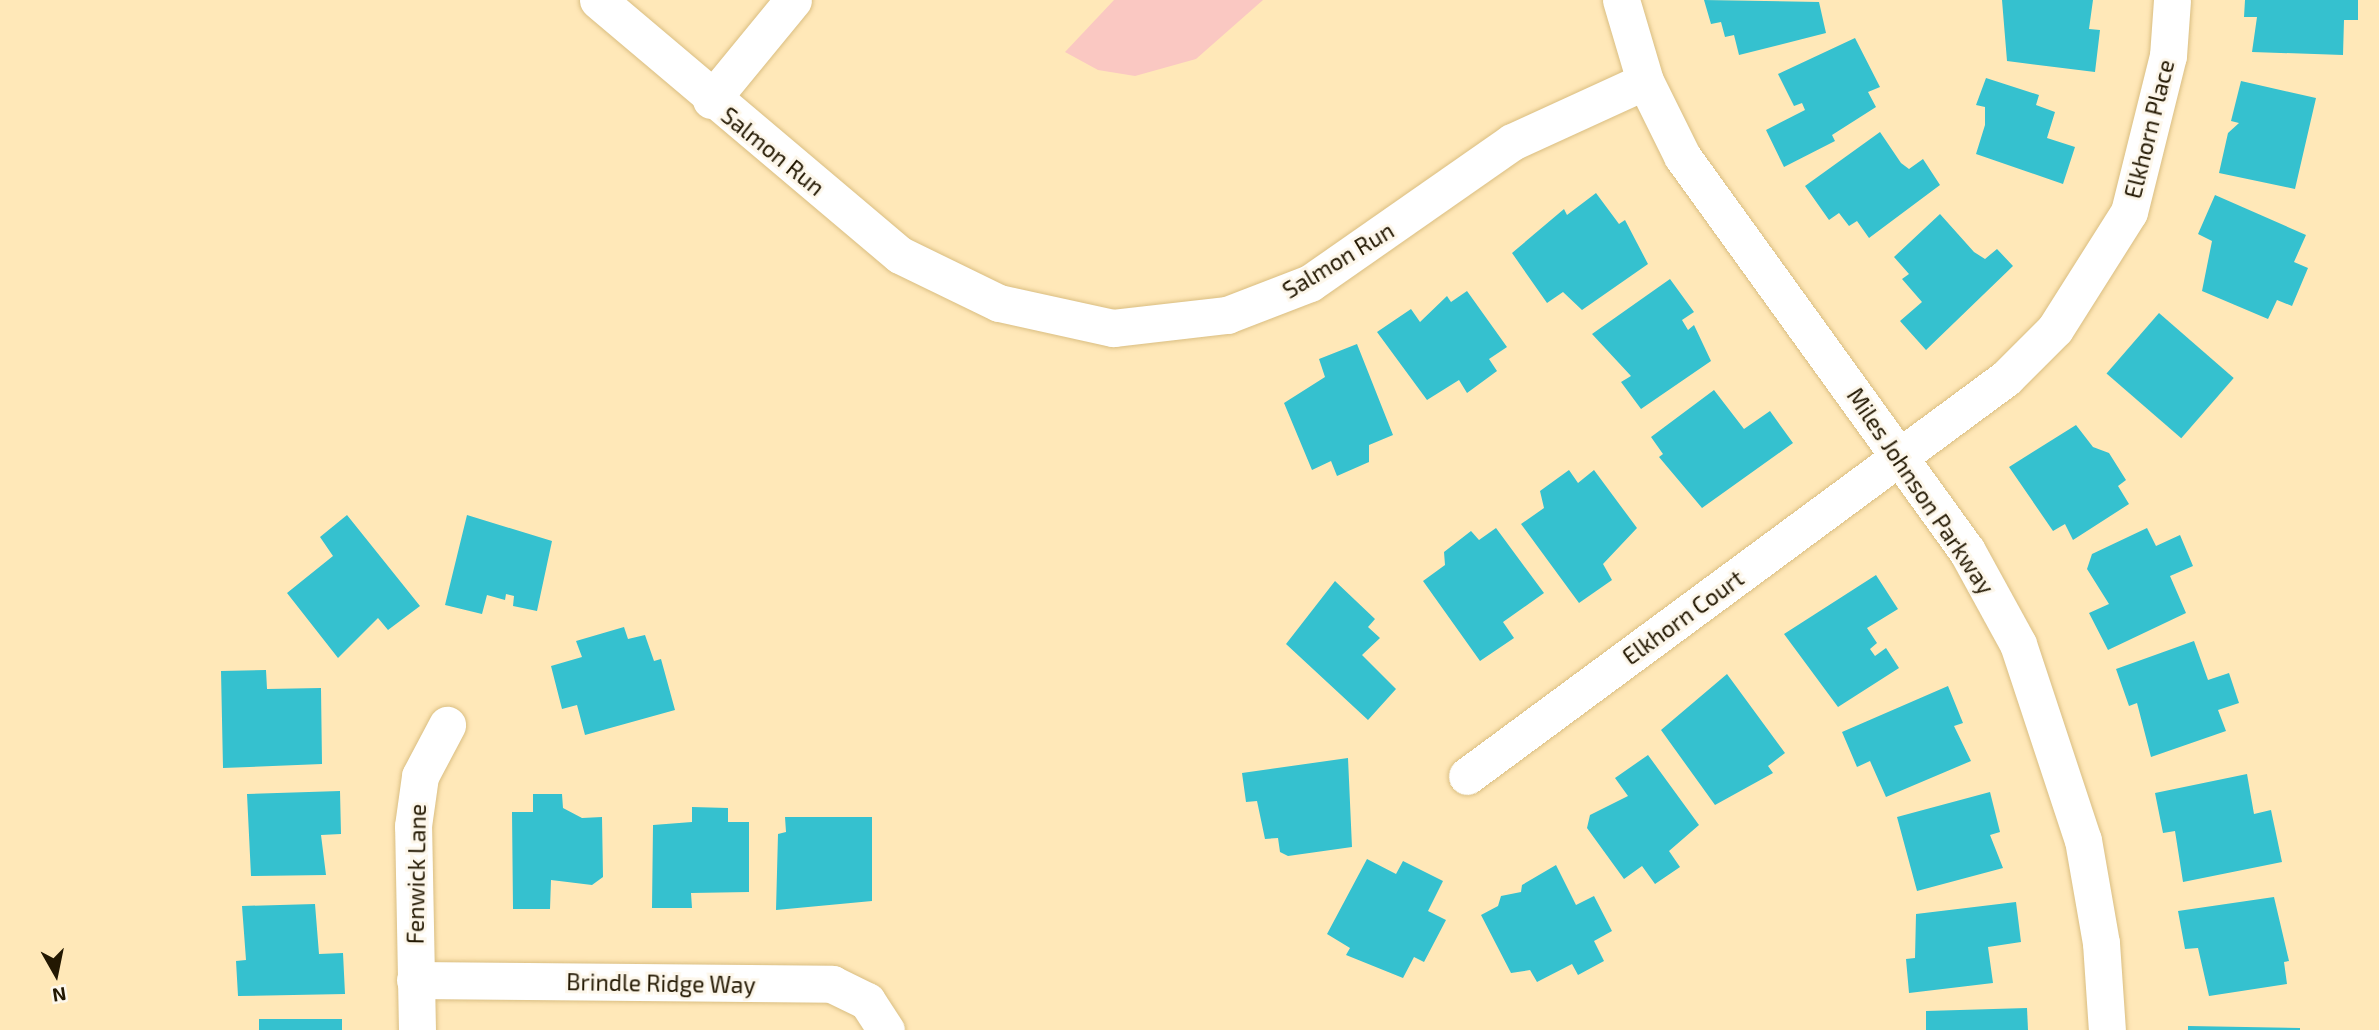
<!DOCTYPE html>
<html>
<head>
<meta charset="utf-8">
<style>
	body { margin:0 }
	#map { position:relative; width:2379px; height:1030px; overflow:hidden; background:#ffe8b8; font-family:"Exo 2",sans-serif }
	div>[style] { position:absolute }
	.green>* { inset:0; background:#fac8c2 }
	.building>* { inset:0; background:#35c1cf; transform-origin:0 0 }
	.roads { filter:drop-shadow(0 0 2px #dabe82) drop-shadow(0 0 2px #dabe82) }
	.minor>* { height:37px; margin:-18.5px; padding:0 18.5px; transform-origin:18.5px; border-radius:18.5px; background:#fff }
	span { translate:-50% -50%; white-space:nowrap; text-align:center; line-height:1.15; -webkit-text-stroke:6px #fdf7eb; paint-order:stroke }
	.street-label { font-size:23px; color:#231802 }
	.north { position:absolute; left:21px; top:939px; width:70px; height:70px; -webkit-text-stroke:5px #fdf7eb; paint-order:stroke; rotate:171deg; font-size:19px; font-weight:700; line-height:28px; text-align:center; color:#231802 }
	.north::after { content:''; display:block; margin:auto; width:24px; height:32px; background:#231802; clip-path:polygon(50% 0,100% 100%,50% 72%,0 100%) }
</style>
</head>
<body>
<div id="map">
	<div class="green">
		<div style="clip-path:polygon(1114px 0,1263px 0,1196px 59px,1135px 76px,1098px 70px,1065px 52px)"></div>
	</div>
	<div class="building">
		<div style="clip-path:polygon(1704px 0,1819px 2px,1826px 33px,1739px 55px,1734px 35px,1725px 37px,1721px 22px,1711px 24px)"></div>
		<div style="clip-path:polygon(2002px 0,2093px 0,2089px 29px,2100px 30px,2095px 72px,2007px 61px)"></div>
		<div style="clip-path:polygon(2245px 0,2358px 0,2358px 20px,2344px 20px,2343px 55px,2252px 52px,2257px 17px,2244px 17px)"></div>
		<div style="clip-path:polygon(1855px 38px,1880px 87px,1868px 92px,1876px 107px,1832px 135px,1835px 141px,1784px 167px,1766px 130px,1805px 110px,1802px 103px,1794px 106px,1778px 74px)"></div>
		<div style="clip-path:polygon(1986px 78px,2039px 95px,2036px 105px,2055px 112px,2047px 138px,2075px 147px,2063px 184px,1976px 154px,1985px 125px,1985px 107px,1976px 105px)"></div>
		<div style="clip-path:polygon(2241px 81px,2316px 98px,2295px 189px,2219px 173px,2228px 133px,2239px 123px,2231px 121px)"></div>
		<div style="clip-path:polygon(1880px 132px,1901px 163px,1909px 169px,1923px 159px,1940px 185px,1869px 238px,1857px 221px,1849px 226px,1839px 213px,1829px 220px,1805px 186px)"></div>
		<div style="clip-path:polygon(1596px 193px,1619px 224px,1625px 220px,1648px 264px,1582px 310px,1563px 292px,1547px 303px,1512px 253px,1564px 209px,1567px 215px)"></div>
		<div style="clip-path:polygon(2215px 195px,2306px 235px,2294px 262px,2308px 268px,2292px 306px,2277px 300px,2268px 319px,2202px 291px,2212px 241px,2198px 234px)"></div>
		<div style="clip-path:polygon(1940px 214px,1974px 252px,1985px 259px,1997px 249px,2013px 266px,1926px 350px,1900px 321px,1922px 302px,1902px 279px,1909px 274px,1894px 257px)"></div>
		<div style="clip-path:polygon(1670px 279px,1694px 312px,1682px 320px,1688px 330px,1694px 325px,1711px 361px,1641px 409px,1621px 382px,1631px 376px,1592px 334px)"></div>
		<div style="clip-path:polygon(1467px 291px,1507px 347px,1489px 359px,1497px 371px,1467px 393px,1459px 380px,1427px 400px,1377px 332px,1411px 309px,1420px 322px,1447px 296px,1451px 302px)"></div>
		<div style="left:2159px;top:313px;width:99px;height:80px;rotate:41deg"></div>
		<div style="clip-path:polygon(1357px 344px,1393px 435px,1369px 445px,1369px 462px,1337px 476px,1331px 461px,1312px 470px,1284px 403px,1325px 377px,1319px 359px)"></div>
		<div style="clip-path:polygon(1714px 390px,1744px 429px,1770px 411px,1793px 443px,1702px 508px,1659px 457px,1663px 454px,1651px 437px)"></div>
		<div style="clip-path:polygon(2076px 425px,2093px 447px,2109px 453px,2126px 480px,2118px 486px,2129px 504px,2073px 540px,2065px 524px,2053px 531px,2009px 467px)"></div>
		<div style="clip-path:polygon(1569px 470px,1578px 483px,1594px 470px,1637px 528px,1603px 564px,1612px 580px,1579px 603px,1521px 524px,1544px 508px,1540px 491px)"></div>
		<div style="clip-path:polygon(347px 515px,420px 606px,388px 630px,378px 618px,338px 658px,287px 593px,333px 556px,320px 537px)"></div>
		<div style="clip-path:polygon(467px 515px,552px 541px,537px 611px,513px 606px,514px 596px,506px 594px,505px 600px,487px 595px,482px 614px,445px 605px)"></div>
		<div style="clip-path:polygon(1496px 528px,1544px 593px,1503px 622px,1514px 638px,1480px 661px,1423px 581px,1445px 565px,1444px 552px,1471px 531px,1479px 540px)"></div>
		<div style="clip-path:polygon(2147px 528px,2156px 546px,2180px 535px,2193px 566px,2170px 576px,2186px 613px,2108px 650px,2089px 613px,2109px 604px,2087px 569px,2092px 554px)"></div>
		<div style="clip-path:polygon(1876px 575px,1898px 609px,1867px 628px,1877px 643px,1870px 649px,1875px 656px,1886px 648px,1899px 668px,1838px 707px,1784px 634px)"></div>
		<div style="clip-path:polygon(1335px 581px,1375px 619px,1368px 627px,1380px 638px,1362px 655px,1396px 689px,1368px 720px,1286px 644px)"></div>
		<div style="clip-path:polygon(624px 627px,628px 639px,645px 635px,654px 661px,661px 659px,675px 710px,585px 735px,577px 705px,562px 709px,551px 666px,582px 657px,576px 641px)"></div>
		<div style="clip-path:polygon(2194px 641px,2208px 680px,2229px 673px,2239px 703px,2218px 710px,2226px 731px,2151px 757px,2137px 703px,2129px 706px,2116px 669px)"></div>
		<div style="clip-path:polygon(266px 670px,267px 689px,321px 688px,322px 764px,223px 768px,221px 671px)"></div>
		<div style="clip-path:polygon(1727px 674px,1785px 753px,1768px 766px,1773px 773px,1715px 805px,1661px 730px)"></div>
		<div style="clip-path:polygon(1948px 686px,1963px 723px,1954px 726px,1971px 761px,1886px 797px,1870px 761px,1857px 767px,1842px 732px)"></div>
		<div style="clip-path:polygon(1648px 755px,1699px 825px,1669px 851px,1680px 867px,1655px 884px,1642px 866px,1624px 879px,1587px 828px,1590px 815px,1628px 796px,1615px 778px)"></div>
		<div style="clip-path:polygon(1348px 758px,1352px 847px,1288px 856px,1280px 852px,1278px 838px,1265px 839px,1257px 801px,1246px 802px,1242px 773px)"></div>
		<div style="clip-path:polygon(2247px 774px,2254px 814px,2271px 810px,2282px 862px,2183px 882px,2175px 831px,2163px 833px,2155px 793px)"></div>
		<div style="clip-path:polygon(340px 791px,341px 834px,321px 835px,326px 875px,251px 876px,247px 794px)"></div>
		<div style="clip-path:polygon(1990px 792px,2000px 832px,1990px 835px,2003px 868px,1917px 891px,1897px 817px)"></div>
		<div style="clip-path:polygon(533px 794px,562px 794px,563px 808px,582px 818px,602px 817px,603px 877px,592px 885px,551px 880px,550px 909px,513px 909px,512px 812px,533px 812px)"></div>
		<div style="clip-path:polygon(692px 807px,728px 808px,728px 822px,749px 822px,749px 892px,691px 893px,692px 908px,652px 908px,653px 825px,692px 822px)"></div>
		<div style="clip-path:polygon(785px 817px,872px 817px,872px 901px,776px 910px,778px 834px,786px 832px)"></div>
		<div style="clip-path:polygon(1367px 859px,1396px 874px,1403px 861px,1443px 881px,1428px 911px,1446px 920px,1424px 962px,1414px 957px,1403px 978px,1346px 955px,1350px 948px,1327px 934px)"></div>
		<div style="clip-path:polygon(1556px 865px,1576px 905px,1594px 896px,1612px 931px,1594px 941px,1604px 961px,1578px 975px,1572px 964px,1537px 982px,1530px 970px,1511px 973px,1481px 915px,1498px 906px,1501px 896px,1521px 892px,1522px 885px)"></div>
		<div style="clip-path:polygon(2274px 897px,2289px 961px,2284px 962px,2287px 984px,2209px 996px,2198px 948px,2185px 949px,2178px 911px)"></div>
		<div style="clip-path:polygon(2016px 902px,2021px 942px,1988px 947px,1993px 983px,1909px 993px,1906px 959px,1915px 958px,1916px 914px)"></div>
		<div style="clip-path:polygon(315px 904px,319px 954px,343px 953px,345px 994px,238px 996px,236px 961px,246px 960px,242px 906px)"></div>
		<div style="clip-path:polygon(2027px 1008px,2028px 1030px,1926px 1030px,1926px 1011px)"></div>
		<div style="left:342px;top:1019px;width:11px;height:83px;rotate:90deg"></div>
		<div style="clip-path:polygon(2188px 1026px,2300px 1028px,2300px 1030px,2188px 1030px)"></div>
	</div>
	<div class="roads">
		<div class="minor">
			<div style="left:598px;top:0;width:395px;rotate:40.2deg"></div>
			<div style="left:900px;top:255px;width:110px;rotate:25.9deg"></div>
			<div style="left:999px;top:303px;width:117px;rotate:12.4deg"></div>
			<div style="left:1113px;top:328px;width:115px;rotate:-6.5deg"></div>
			<div style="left:1227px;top:315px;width:89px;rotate:-21.1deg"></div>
			<div style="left:1310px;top:283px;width:246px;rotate:-34.9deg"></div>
			<div style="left:1512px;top:142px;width:146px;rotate:-24.6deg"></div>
			<div style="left:1621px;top:0;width:84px;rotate:73.5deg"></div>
			<div style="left:1645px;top:81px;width:84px;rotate:63.7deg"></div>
			<div style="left:1682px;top:156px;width:487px;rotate:54.2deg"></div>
			<div style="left:1967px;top:551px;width:106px;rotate:61.3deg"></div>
			<div style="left:2018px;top:644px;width:206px;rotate:71.7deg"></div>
			<div style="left:2083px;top:840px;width:105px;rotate:80.1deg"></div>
			<div style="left:2101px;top:943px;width:87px;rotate:86.1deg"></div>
			<div style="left:711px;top:100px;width:129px;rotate:-50.6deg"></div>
			<div style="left:1467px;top:776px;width:670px;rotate:-36.44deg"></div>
			<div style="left:2006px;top:378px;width:69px;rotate:-45deg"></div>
			<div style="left:2055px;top:329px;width:138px;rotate:-57.7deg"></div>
			<div style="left:2129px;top:212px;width:161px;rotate:-76deg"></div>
			<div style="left:2168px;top:56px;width:56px;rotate:-85.9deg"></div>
			<div style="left:415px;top:980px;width:417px;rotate:0.5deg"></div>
			<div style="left:832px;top:984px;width:39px;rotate:26deg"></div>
			<div style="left:867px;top:1001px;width:35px;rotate:57deg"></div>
			<div style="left:417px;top:1030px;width:204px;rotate:-91.1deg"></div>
			<div style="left:413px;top:826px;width:50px;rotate:-82deg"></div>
			<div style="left:420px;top:776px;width:58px;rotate:-62.1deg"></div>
		</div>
	</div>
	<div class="street-label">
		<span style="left:2149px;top:129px;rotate:-76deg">Elkhorn Place</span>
		<span style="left:773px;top:151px;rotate:39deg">Salmon Run</span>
		<span style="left:1338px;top:260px;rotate:-31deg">Salmon Run</span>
		<span style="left:1921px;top:491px;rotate:56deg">Miles Johnson Parkway</span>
		<span style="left:1683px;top:617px;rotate:-36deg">Elkhorn Court</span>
		<span style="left:416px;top:874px;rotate:-89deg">Fenwick Lane</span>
		<span style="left:661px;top:983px;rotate:1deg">Brindle Ridge Way</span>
	</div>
	<div class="north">N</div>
</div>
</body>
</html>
